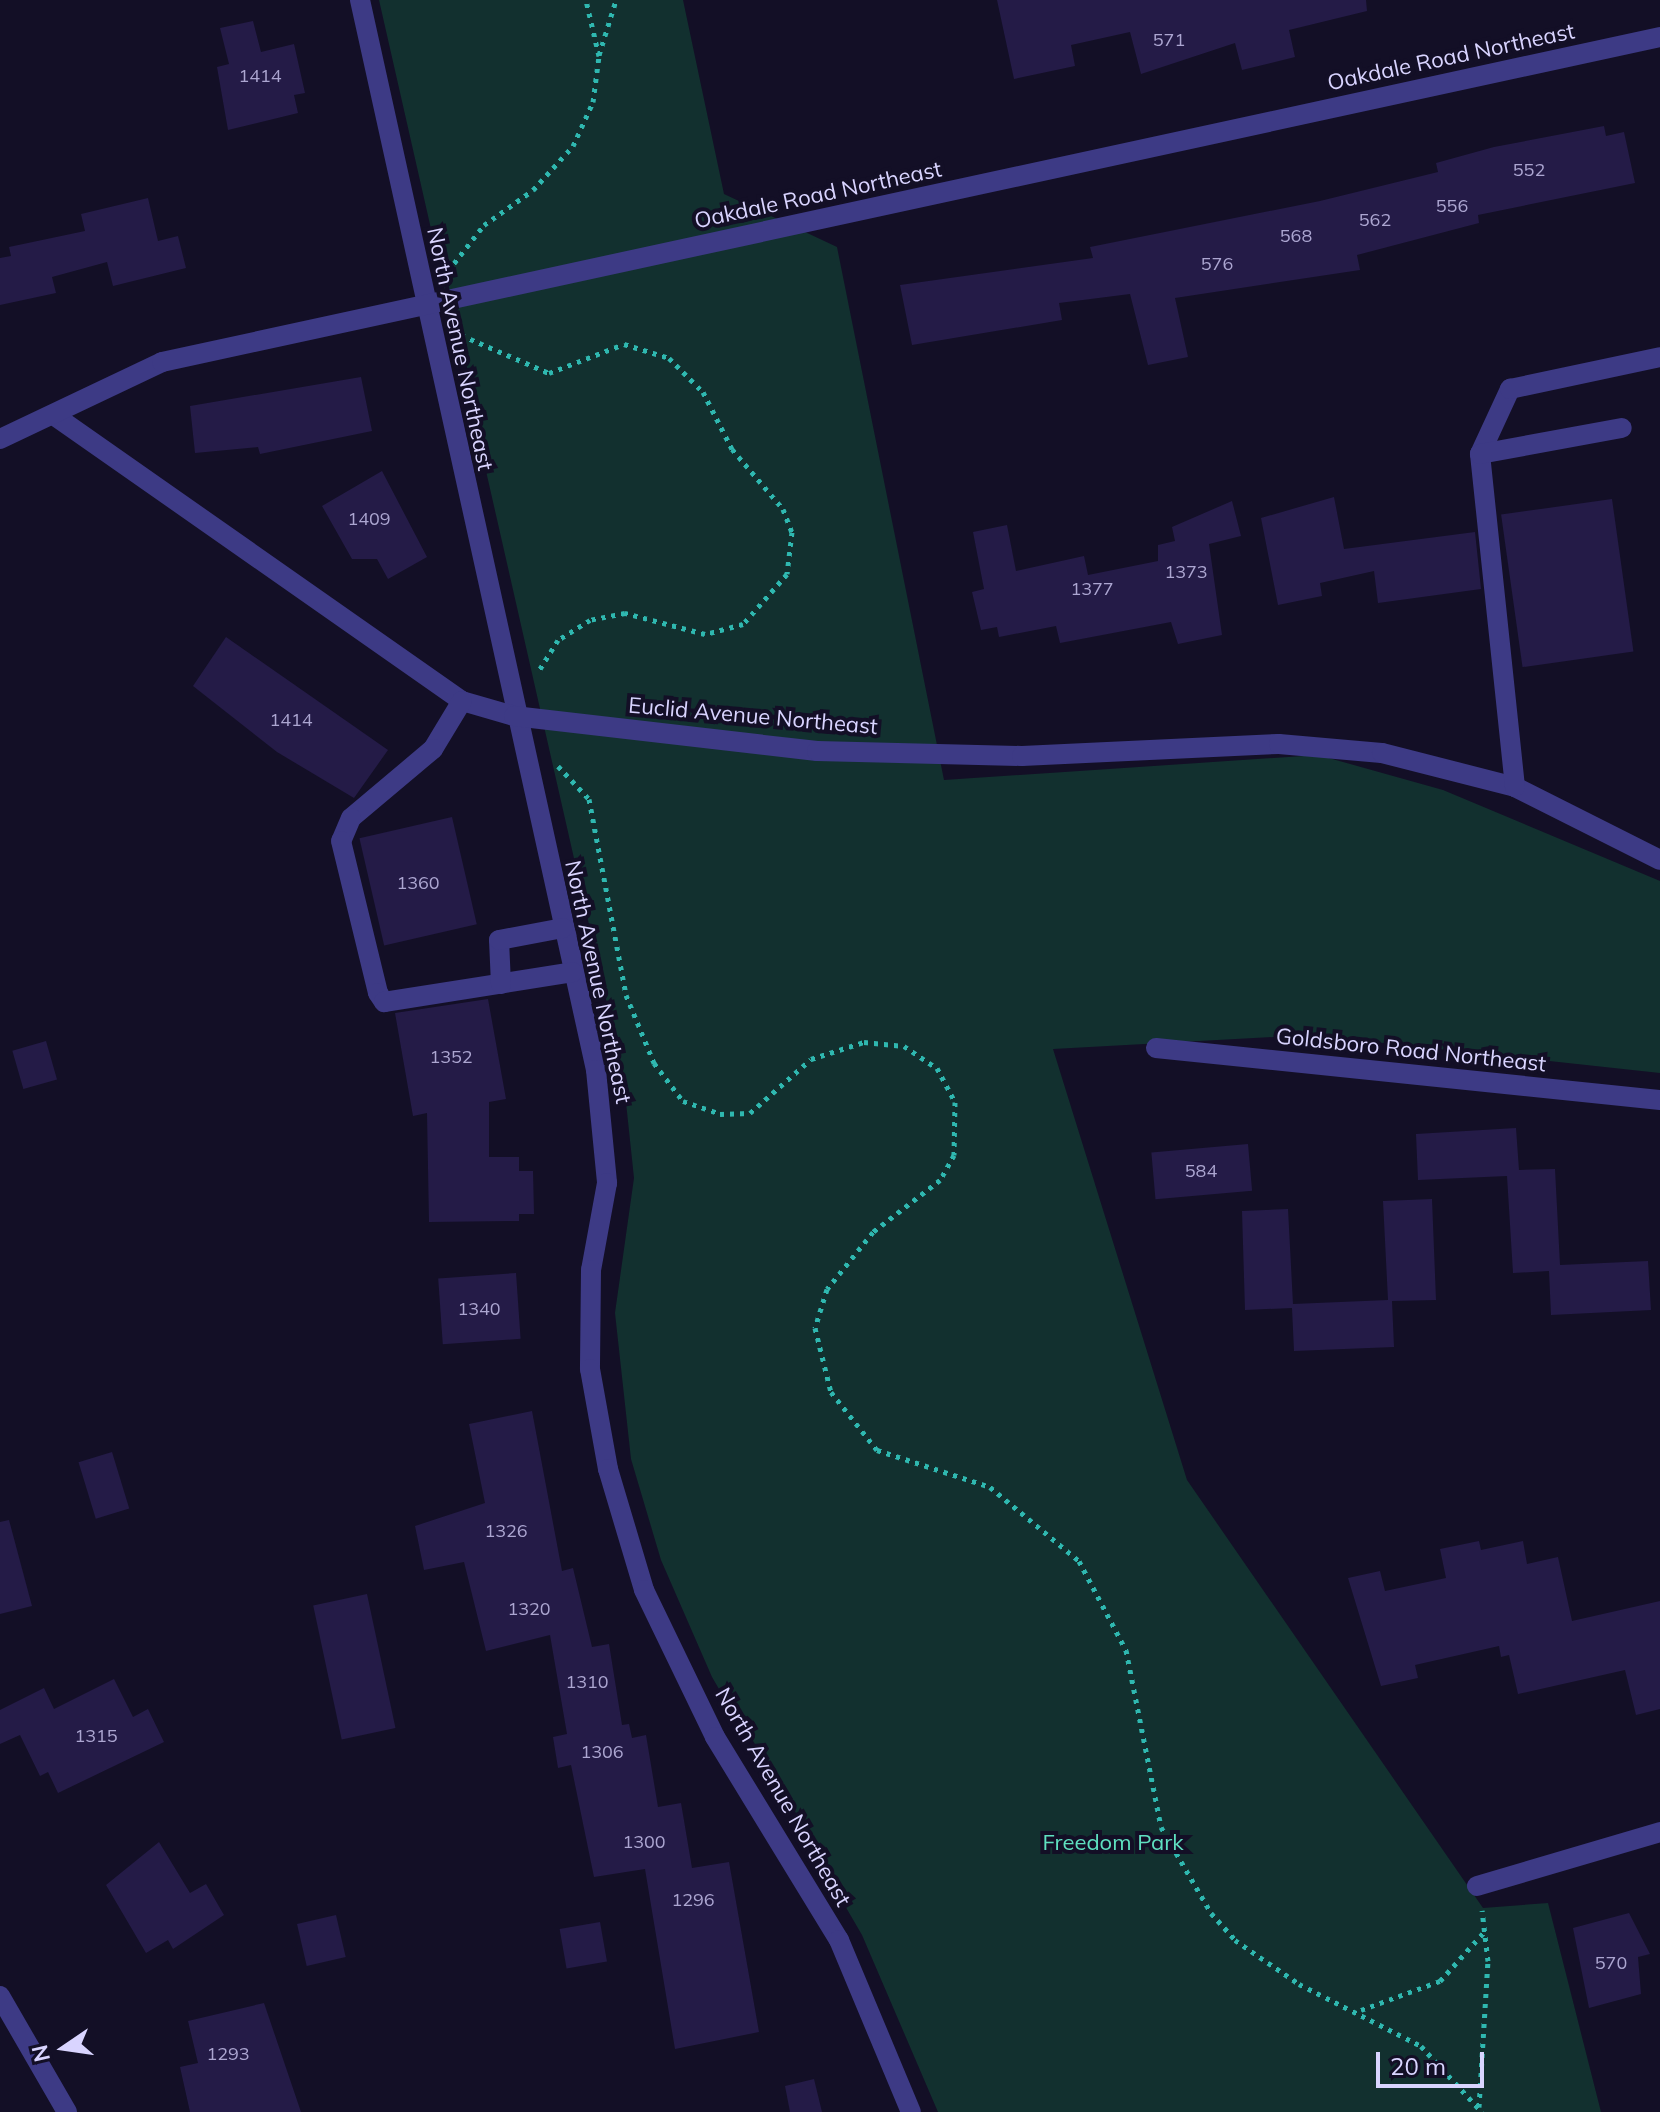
<!DOCTYPE html>
<html>
<head>
<meta charset="utf-8">
<style>
	body { margin:0 }
	#map { position:relative; width:1660px; height:2112px; overflow:hidden; background:#130f26; font-family:Mulish,sans-serif }
	div>[style] { position:absolute }
	.green>* { inset:0; background:#12302f }
	.building>* { inset:0; background:#241b47; transform-origin:0 0 }
	.path>* { height:5px; margin-top:-2.5px; transform-origin:0; background:repeating-linear-gradient(90deg,#2fb8b0 0 4px,transparent 0 10px) }
	.minor>* { height:20px; margin:-10px; padding:0 10px; transform-origin:10px; border-radius:10px; background:#3d3a85 }
	span { translate:-50% -50%; white-space:nowrap; text-align:center; line-height:1.15; -webkit-text-stroke:8px #130f26; paint-order:stroke }
	.number-label { font-size:18px; color:#aca6d1 }
	.number-label span { -webkit-text-stroke-width:0 }
	.street-label { font-size:22px; color:#d9d4ff }
	.park-label { font-size:22px; color:#5fe0c0 }
	.north { position:absolute; left:24px; top:2008px; width:80px; height:80px; -webkit-text-stroke:6px #130f26; paint-order:stroke; rotate:257deg; font-size:22px; font-weight:700; line-height:32px; text-align:center; color:#d9d4ff }
	.north::after { content:''; display:block; margin:auto; width:28px; height:36px; background:#d9d4ff; clip-path:polygon(50% 0,100% 100%,50% 72%,0 100%) }
	.scale { position:absolute; left:1376px; top:2052px; width:108px; height:36px; box-sizing:border-box; border:4px solid #d9d4ff; border-top:0; padding-left:10px; font-size:24px; line-height:28px; white-space:nowrap; color:#d9d4ff; -webkit-text-stroke:6px #130f26; paint-order:stroke }
</style>
</head>
<body>
<div id="map">
	<div class="green">
		<div style="clip-path:polygon(379px 0,683px 0,724px 194px,837px 247px,944px 780px,1318px 755px,1443px 790px,1660px 881px,1660px 1073px,1310px 1035px,1053px 1049px,1187px 1480px,1483px 1908px,1548px 1903px,1601px 2112px,938px 2112px,862px 1935px,712px 1677px,661px 1560px,631px 1459px,615px 1313px,634px 1178px,623px 1074px)"></div>
	</div>
	<div class="building">
		<div style="clip-path:polygon(997px 0,1366px 0,1367px 11px,1289px 30px,1295px 57px,1242px 70px,1235px 43px,1141px 74px,1130px 32px,1071px 45px,1075px 66px,1014px 79px)"></div>
		<div style="clip-path:polygon(253px 21px,261px 52px,294px 44px,305px 93px,294px 95px,298px 113px,228px 130px,217px 67px,229px 64px,220px 28px)"></div>
		<div style="clip-path:polygon(1604px 126px,1606px 136px,1624px 132px,1635px 183px,1478px 215px,1479px 223px,1357px 255px,1360px 270px,1175px 298px,1188px 357px,1148px 365px,1130px 294px,1059px 303px,1062px 320px,912px 345px,900px 285px,1093px 258px,1090px 247px,1320px 201px,1438px 172px,1436px 163px,1494px 147px)"></div>
		<div style="clip-path:polygon(148px 198px,158px 241px,178px 236px,186px 268px,113px 286px,107px 262px,52px 277px,56px 293px,0 305px,0 258px,11px 256px,9px 247px,85px 231px,81px 214px)"></div>
		<div style="clip-path:polygon(361px 377px,372px 431px,260px 454px,258px 447px,195px 453px,190px 406px)"></div>
		<div style="clip-path:polygon(382px 471px,427px 557px,388px 579px,377px 559px,352px 559px,322px 506px)"></div>
		<div style="clip-path:polygon(1334px 497px,1344px 549px,1475px 532px,1481px 589px,1378px 603px,1374px 571px,1320px 583px,1322px 596px,1278px 605px,1261px 518px)"></div>
		<div style="left:1612px;top:499px;width:154px;height:112px;rotate:82deg"></div>
		<div style="clip-path:polygon(1232px 501px,1241px 536px,1209px 544px,1222px 635px,1178px 644px,1171px 622px,1060px 643px,1056px 626px,999px 637px,997px 627px,981px 630px,972px 592px,984px 589px,973px 532px,1007px 525px,1016px 571px,1084px 556px,1088px 575px,1158px 561px,1158px 545px,1175px 541px,1172px 527px)"></div>
		<div style="clip-path:polygon(226px 637px,388px 750px,354px 798px,277px 752px,193px 686px)"></div>
		<div style="left:452px;top:817px;width:110px;height:95px;rotate:77deg"></div>
		<div style="clip-path:polygon(488px 999px,506px 1099px,489px 1102px,489px 1157px,519px 1157px,519px 1171px,533px 1171px,534px 1214px,519px 1214px,519px 1221px,429px 1222px,427px 1113px,413px 1116px,395px 1013px)"></div>
		<div style="left:46px;top:1041px;width:40px;height:35px;rotate:74deg"></div>
		<div style="clip-path:polygon(1516px 1128px,1519px 1170px,1555px 1169px,1560px 1265px,1648px 1261px,1651px 1310px,1551px 1315px,1549px 1271px,1513px 1273px,1507px 1176px,1418px 1180px,1416px 1134px)"></div>
		<div style="left:1248px;top:1144px;width:47px;height:97px;rotate:85deg"></div>
		<div style="clip-path:polygon(1432px 1199px,1436px 1300px,1392px 1301px,1394px 1347px,1294px 1351px,1292px 1308px,1245px 1310px,1242px 1211px,1288px 1209px,1293px 1304px,1388px 1300px,1383px 1201px)"></div>
		<div style="left:516px;top:1273px;width:66px;height:78px;rotate:86deg"></div>
		<div style="clip-path:polygon(532px 1411px,562px 1571px,573px 1568px,592px 1647px,609px 1644px,622px 1725px,629px 1724px,632px 1738px,646px 1735px,658px 1807px,681px 1803px,692px 1868px,729px 1862px,759px 2032px,675px 2049px,645px 1869px,594px 1877px,571px 1765px,558px 1768px,553px 1737px,567px 1734px,550px 1635px,486px 1651px,464px 1562px,424px 1570px,415px 1526px,485px 1503px,469px 1424px)"></div>
		<div style="left:112px;top:1452px;width:59px;height:35px;rotate:73deg"></div>
		<div style="clip-path:polygon(9px 1520px,32px 1606px,0 1614px,0 1522px)"></div>
		<div style="clip-path:polygon(1479px 1541px,1481px 1550px,1523px 1541px,1527px 1564px,1558px 1557px,1572px 1621px,1660px 1601px,1660px 1709px,1636px 1715px,1625px 1670px,1518px 1694px,1509px 1655px,1501px 1657px,1499px 1646px,1415px 1665px,1418px 1678px,1381px 1686px,1348px 1578px,1380px 1571px,1385px 1591px,1446px 1578px,1440px 1549px)"></div>
		<div style="left:367px;top:1594px;width:137px;height:55px;rotate:78deg"></div>
		<div style="clip-path:polygon(114px 1679px,133px 1717px,148px 1709px,164px 1742px,58px 1793px,48px 1772px,40px 1776px,20px 1735px,0 1744px,0 1710px,44px 1688px,54px 1709px)"></div>
		<div style="clip-path:polygon(159px 1842px,190px 1893px,206px 1884px,224px 1915px,173px 1949px,168px 1940px,146px 1953px,106px 1885px)"></div>
		<div style="clip-path:polygon(1629px 1913px,1650px 1954px,1638px 1957px,1641px 1994px,1589px 2008px,1573px 1928px)"></div>
		<div style="left:336px;top:1915px;width:43px;height:40px;rotate:77deg"></div>
		<div style="left:600px;top:1922px;width:40px;height:41px;rotate:80deg"></div>
		<div style="clip-path:polygon(264px 2003px,301px 2112px,190px 2112px,180px 2067px,198px 2063px,188px 2021px)"></div>
		<div style="clip-path:polygon(814px 2079px,822px 2112px,790px 2112px,785px 2086px)"></div>
	</div>
	<div class="path">
		<div style="left:599px;top:55px;width:58px;rotate:-72.8deg"></div>
		<div style="left:448px;top:271px;width:58px;rotate:-52deg"></div>
		<div style="left:484px;top:225px;width:60px;rotate:-35.5deg"></div>
		<div style="left:533px;top:190px;width:59px;rotate:-47.7deg"></div>
		<div style="left:573px;top:146px;width:48px;rotate:-65.6deg"></div>
		<div style="left:593px;top:102px;width:46px;rotate:-82.6deg"></div>
		<div style="left:599px;top:56px;width:57px;rotate:-103.1deg"></div>
		<div style="left:461px;top:335px;width:96px;rotate:23.4deg"></div>
		<div style="left:549px;top:373px;width:80px;rotate:-21.1deg"></div>
		<div style="left:624px;top:344px;width:47px;rotate:17.3deg"></div>
		<div style="left:669px;top:358px;width:48px;rotate:45deg"></div>
		<div style="left:703px;top:392px;width:64px;rotate:63deg"></div>
		<div style="left:732px;top:449px;width:79px;rotate:49.6deg"></div>
		<div style="left:783px;top:509px;width:25px;rotate:69deg"></div>
		<div style="left:792px;top:532px;width:42px;rotate:96.8deg"></div>
		<div style="left:787px;top:574px;width:67px;rotate:131.3deg"></div>
		<div style="left:743px;top:624px;width:39px;rotate:165deg"></div>
		<div style="left:705px;top:634px;width:83px;rotate:-165.3deg"></div>
		<div style="left:625px;top:613px;width:36px;rotate:169deg"></div>
		<div style="left:590px;top:620px;width:38px;rotate:148deg"></div>
		<div style="left:558px;top:640px;width:39px;rotate:122deg"></div>
		<div style="left:558px;top:766px;width:45px;rotate:46.8deg"></div>
		<div style="left:589px;top:799px;width:199px;rotate:79.3deg"></div>
		<div style="left:626px;top:995px;width:74px;rotate:67.6deg"></div>
		<div style="left:654px;top:1063px;width:48px;rotate:52.7deg"></div>
		<div style="left:683px;top:1101px;width:39px;rotate:19deg"></div>
		<div style="left:720px;top:1114px;width:30px;rotate:-2deg"></div>
		<div style="left:750px;top:1113px;width:81px;rotate:-41.5deg"></div>
		<div style="left:811px;top:1059px;width:56px;rotate:-17.8deg"></div>
		<div style="left:864px;top:1042px;width:40px;rotate:5.7deg"></div>
		<div style="left:904px;top:1046px;width:40px;rotate:34deg"></div>
		<div style="left:937px;top:1068px;width:38px;rotate:62deg"></div>
		<div style="left:955px;top:1102px;width:53px;rotate:91.1deg"></div>
		<div style="left:954px;top:1155px;width:29px;rotate:119deg"></div>
		<div style="left:940px;top:1180px;width:85px;rotate:142.2deg"></div>
		<div style="left:873px;top:1232px;width:73px;rotate:128.9deg"></div>
		<div style="left:827px;top:1289px;width:41px;rotate:107.1deg"></div>
		<div style="left:815px;top:1328px;width:66px;rotate:76deg"></div>
		<div style="left:831px;top:1392px;width:74px;rotate:51.6deg"></div>
		<div style="left:877px;top:1450px;width:119px;rotate:18.1deg"></div>
		<div style="left:990px;top:1487px;width:116px;rotate:39.7deg"></div>
		<div style="left:1079px;top:1561px;width:101px;rotate:62.2deg"></div>
		<div style="left:1126px;top:1650px;width:180px;rotate:78.8deg"></div>
		<div style="left:1161px;top:1827px;width:99px;rotate:59.8deg"></div>
		<div style="left:1211px;top:1913px;width:36px;rotate:48deg"></div>
		<div style="left:1235px;top:1940px;width:78px;rotate:34.5deg"></div>
		<div style="left:1299px;top:1984px;width:137px;rotate:26.9deg"></div>
		<div style="left:1421px;top:2046px;width:90px;rotate:47.3deg"></div>
		<div style="left:1361px;top:2010px;width:84px;rotate:-20.2deg"></div>
		<div style="left:1440px;top:1981px;width:69px;rotate:-48deg"></div>
		<div style="left:1479px;top:2107px;width:146px;rotate:-86.5deg"></div>
		<div style="left:1488px;top:1961px;width:51px;rotate:-96.7deg"></div>
	</div>
	<div class="minor">
		<div style="left:360px;top:0;width:1096px;rotate:77.56deg"></div>
		<div style="left:596px;top:1070px;width:114px;rotate:84.4deg"></div>
		<div style="left:607px;top:1183px;width:88px;rotate:100.4deg"></div>
		<div style="left:591px;top:1270px;width:99px;rotate:90.6deg"></div>
		<div style="left:590px;top:1369px;width:102px;rotate:79.8deg"></div>
		<div style="left:608px;top:1469px;width:126px;rotate:73.4deg"></div>
		<div style="left:644px;top:1590px;width:163px;rotate:64.2deg"></div>
		<div style="left:715px;top:1737px;width:238px;rotate:58.6deg"></div>
		<div style="left:839px;top:1940px;width:186px;rotate:67.3deg"></div>
		<div style="left:55px;top:416px;width:497px;rotate:35deg"></div>
		<div style="left:462px;top:701px;width:54px;rotate:16.1deg"></div>
		<div style="left:514px;top:716px;width:305px;rotate:6.6deg"></div>
		<div style="left:817px;top:751px;width:205px;rotate:1.4deg"></div>
		<div style="left:1022px;top:756px;width:257px;rotate:-2.7deg"></div>
		<div style="left:1279px;top:744px;width:103px;rotate:5deg"></div>
		<div style="left:1382px;top:753px;width:137px;rotate:14.3deg"></div>
		<div style="left:1515px;top:787px;width:162px;rotate:26.7deg"></div>
		<div style="left:0;top:439px;width:179px;rotate:-25.4deg"></div>
		<div style="left:162px;top:362px;width:1533px;rotate:-12.24deg"></div>
		<div style="left:1480px;top:454px;width:72px;rotate:-65.2deg"></div>
		<div style="left:1510px;top:389px;width:153px;rotate:-12deg"></div>
		<div style="left:462px;top:701px;width:56px;rotate:121.1deg"></div>
		<div style="left:433px;top:749px;width:107px;rotate:139.9deg"></div>
		<div style="left:351px;top:818px;width:25px;rotate:113deg"></div>
		<div style="left:341px;top:841px;width:156px;rotate:76.3deg"></div>
		<div style="left:378px;top:993px;width:11px;rotate:56deg"></div>
		<div style="left:384px;top:1002px;width:191px;rotate:-9deg"></div>
		<div style="left:1515px;top:787px;width:335px;rotate:-96deg"></div>
		<div style="left:1480px;top:454px;width:144px;rotate:-10.4deg"></div>
		<div style="left:501px;top:984px;width:44px;rotate:-92.6deg"></div>
		<div style="left:499px;top:940px;width:65px;rotate:-10.6deg"></div>
		<div style="left:1156px;top:1048px;width:507px;rotate:5.89deg"></div>
		<div style="left:1477px;top:1886px;width:191px;rotate:-16.4deg"></div>
		<div style="left:0;top:1996px;width:134px;rotate:60deg"></div>
	</div>
	<div class="number-label">
		<span style="left:1169px;top:40px">571</span>
		<span style="left:260px;top:76px">1414</span>
		<span style="left:1529px;top:170px">552</span>
		<span style="left:1452px;top:206px">556</span>
		<span style="left:1375px;top:220px">562</span>
		<span style="left:1296px;top:236px">568</span>
		<span style="left:1217px;top:264px">576</span>
		<span style="left:369px;top:519px">1409</span>
		<span style="left:1186px;top:572px">1373</span>
		<span style="left:1092px;top:589px">1377</span>
		<span style="left:291px;top:720px">1414</span>
		<span style="left:418px;top:883px">1360</span>
		<span style="left:451px;top:1057px">1352</span>
		<span style="left:1201px;top:1171px">584</span>
		<span style="left:479px;top:1309px">1340</span>
		<span style="left:506px;top:1531px">1326</span>
		<span style="left:529px;top:1609px">1320</span>
		<span style="left:587px;top:1682px">1310</span>
		<span style="left:96px;top:1736px">1315</span>
		<span style="left:602px;top:1752px">1306</span>
		<span style="left:644px;top:1842px">1300</span>
		<span style="left:693px;top:1900px">1296</span>
		<span style="left:1611px;top:1963px">570</span>
		<span style="left:228px;top:2054px">1293</span>
	</div>
	<div class="street-label">
		<span style="left:1451px;top:57px;rotate:-12deg">Oakdale Road Northeast</span>
		<span style="left:818px;top:195px;rotate:-12deg">Oakdale Road Northeast</span>
		<span style="left:460px;top:349px;rotate:78deg">North Avenue Northeast</span>
		<span style="left:753px;top:716px;rotate:5deg">Euclid Avenue Northeast</span>
		<span style="left:598px;top:982px;rotate:78deg">North Avenue Northeast</span>
		<span style="left:1411px;top:1050px;rotate:6deg">Goldsboro Road Northeast</span>
		<span style="left:783px;top:1797px;rotate:60deg">North Avenue Northeast</span>
	</div>
	<div class="park-label">
		<span style="left:1113px;top:1843px">Freedom Park</span>
	</div>
	<div class="north">N</div>
	<div class="scale">20 m</div>
</div>
</body>
</html>
